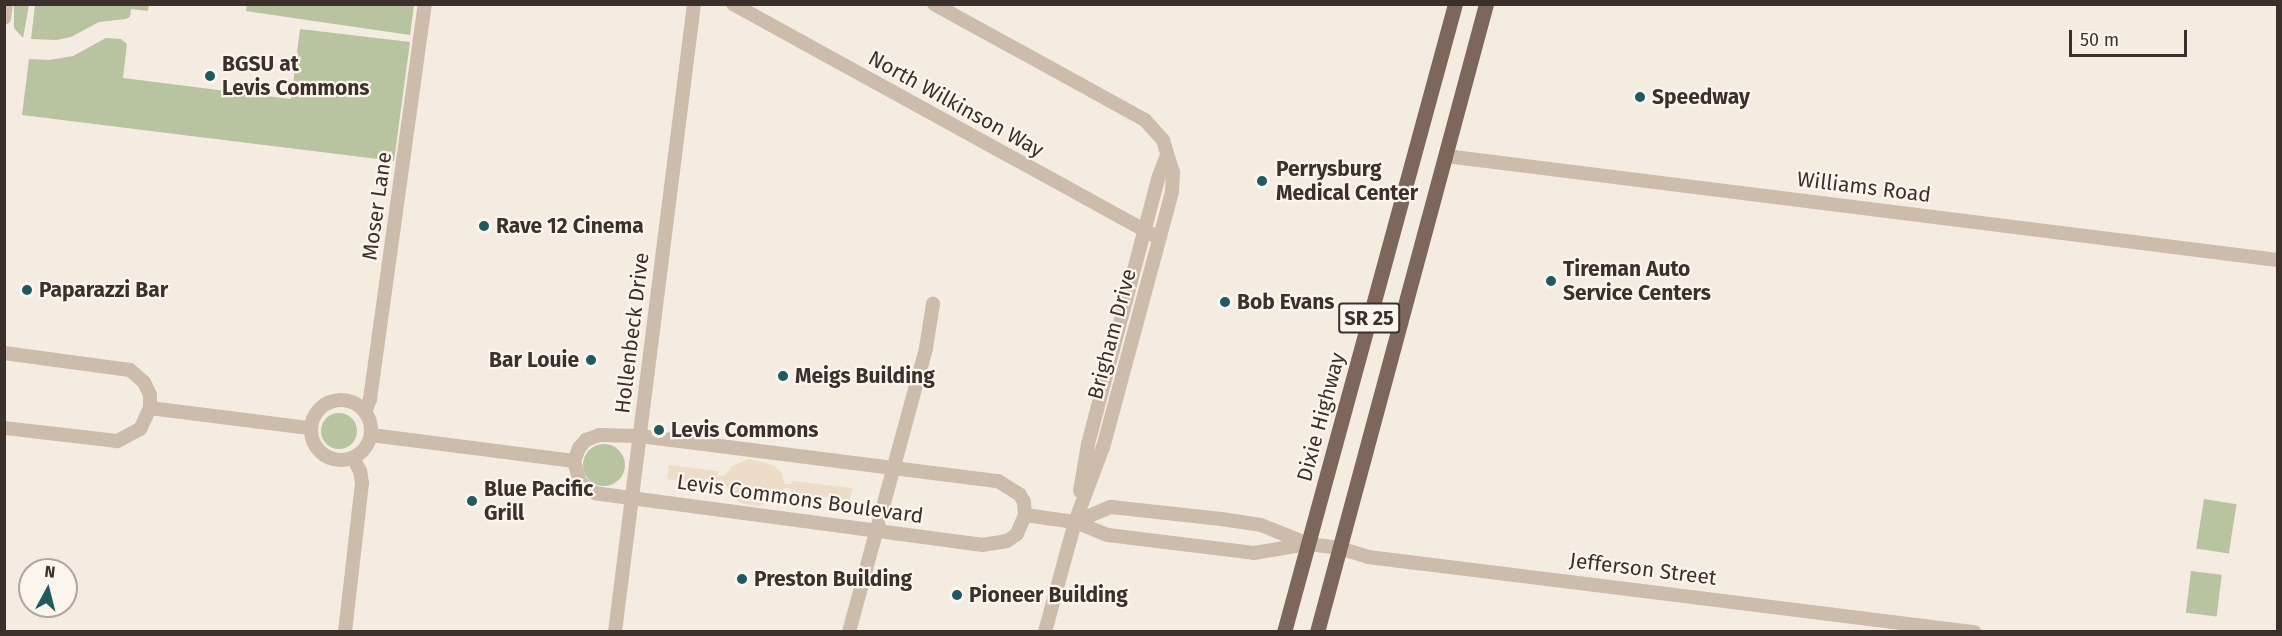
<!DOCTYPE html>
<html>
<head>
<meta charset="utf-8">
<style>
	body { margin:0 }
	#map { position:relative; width:2282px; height:636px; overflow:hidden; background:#f4ebe1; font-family:"Fira Sans",sans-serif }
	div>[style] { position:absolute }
	.green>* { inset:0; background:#b8c4a0; transform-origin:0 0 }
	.round { border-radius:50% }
	.plaza>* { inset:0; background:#ecdcc8 }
	.minor>* { height:14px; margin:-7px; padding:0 7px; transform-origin:7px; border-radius:7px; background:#cdbbac }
	.minor>.ring { margin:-7px; padding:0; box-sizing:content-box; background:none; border:14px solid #cdbbac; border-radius:50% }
	.primary>* { height:15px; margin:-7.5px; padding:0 7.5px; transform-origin:7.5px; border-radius:7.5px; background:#7d675c }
	.dots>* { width:16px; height:16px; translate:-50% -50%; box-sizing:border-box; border:3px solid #fbf5ee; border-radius:50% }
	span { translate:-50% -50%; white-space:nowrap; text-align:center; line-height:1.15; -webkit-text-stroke:4.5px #fbf5ee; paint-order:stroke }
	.shield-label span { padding:2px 4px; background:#fbf5ee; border:2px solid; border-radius:4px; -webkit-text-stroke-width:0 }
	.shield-label { font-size:20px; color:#3b302b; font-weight:700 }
	.poi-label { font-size:21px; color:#3b302b; font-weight:700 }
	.left { translate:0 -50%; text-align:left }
	.right { translate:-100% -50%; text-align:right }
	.street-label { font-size:21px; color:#3b302b }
	.frame { position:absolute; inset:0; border:6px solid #3b302b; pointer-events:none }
	.north { position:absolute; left:18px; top:558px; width:60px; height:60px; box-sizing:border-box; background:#fbf5ee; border:2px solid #aea6a0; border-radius:50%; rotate:7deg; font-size:16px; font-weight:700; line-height:24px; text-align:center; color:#3b302b }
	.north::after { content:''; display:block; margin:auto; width:21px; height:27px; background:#1f5a5e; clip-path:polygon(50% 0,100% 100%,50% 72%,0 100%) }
	.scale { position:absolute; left:2069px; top:30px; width:118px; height:27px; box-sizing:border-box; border:3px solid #3b302b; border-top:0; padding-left:8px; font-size:18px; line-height:21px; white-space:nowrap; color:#3b302b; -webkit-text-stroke:4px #fbf5ee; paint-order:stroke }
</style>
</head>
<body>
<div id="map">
	<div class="green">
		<div style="clip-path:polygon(247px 4px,414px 4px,414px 5px,410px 35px,246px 11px)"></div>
		<div style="clip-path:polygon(14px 5px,29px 5px,23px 38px,14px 28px)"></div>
		<div style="clip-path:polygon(35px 5px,35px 4px,149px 5px,148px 11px,131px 9px,130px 17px,126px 19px,99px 22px,71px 37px,57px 40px,31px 39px)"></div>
		<div style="clip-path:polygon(300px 29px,410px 42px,394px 161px,22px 115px,29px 59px,49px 60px,73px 56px,106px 38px,121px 39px,127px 44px,123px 78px,291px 99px)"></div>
		<div class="round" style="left:321px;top:413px;width:36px;height:36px"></div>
		<div class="round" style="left:583px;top:444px;width:42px;height:42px"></div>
		<div style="left:2204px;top:499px;width:33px;height:50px;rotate:9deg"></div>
		<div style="left:2191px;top:571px;width:31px;height:42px;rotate:7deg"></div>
	</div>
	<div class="plaza">
		<div style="clip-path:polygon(748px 459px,773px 465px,781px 472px,785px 484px,792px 484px,792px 481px,852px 488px,850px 500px,791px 493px,791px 489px,785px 488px,775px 500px,757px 506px,741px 503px,732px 497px,723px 481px,717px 480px,716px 485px,667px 479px,669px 465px,718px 471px,717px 475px,724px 476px,732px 466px)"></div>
	</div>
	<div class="minor">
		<div style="left:733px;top:4px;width:486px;rotate:28.8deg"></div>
		<div style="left:934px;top:4px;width:241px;rotate:28.8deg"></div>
		<div style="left:1145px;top:120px;width:27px;rotate:48deg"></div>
		<div style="left:1163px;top:140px;width:34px;rotate:73deg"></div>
		<div style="left:1173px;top:172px;width:20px;rotate:93deg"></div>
		<div style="left:1172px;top:192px;width:264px;rotate:105.1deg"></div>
		<div style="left:1103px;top:447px;width:80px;rotate:110.5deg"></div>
		<div style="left:1075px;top:522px;width:114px;rotate:105.3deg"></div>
		<div style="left:4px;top:18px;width:14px;rotate:-82deg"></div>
		<div style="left:1446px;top:156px;width:838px;rotate:7.13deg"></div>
		<div style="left:4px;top:353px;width:127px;rotate:7.7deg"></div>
		<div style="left:130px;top:370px;width:18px;rotate:41deg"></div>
		<div style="left:144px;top:382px;width:14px;rotate:65deg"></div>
		<div style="left:150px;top:395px;width:13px;rotate:90deg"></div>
		<div style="left:150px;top:408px;width:23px;rotate:115deg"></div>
		<div style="left:140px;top:429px;width:26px;rotate:152deg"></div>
		<div style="left:117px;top:441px;width:114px;rotate:-173.4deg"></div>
		<div class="ring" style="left:311px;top:400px;width:46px;height:46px"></div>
		<div style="left:150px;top:408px;width:159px;rotate:7.2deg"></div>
		<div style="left:365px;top:412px;width:14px;rotate:-69deg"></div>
		<div style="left:370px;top:399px;width:399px;rotate:-82.1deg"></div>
		<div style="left:371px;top:435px;width:205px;rotate:7.3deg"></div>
		<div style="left:599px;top:435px;width:41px;rotate:1.4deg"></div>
		<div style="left:640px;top:436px;width:361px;rotate:7.2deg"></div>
		<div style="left:998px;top:481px;width:26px;rotate:32deg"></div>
		<div style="left:1020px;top:495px;width:8px;rotate:60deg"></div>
		<div style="left:1024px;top:502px;width:13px;rotate:86deg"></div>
		<div style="left:1025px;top:515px;width:21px;rotate:113deg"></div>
		<div style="left:1017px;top:534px;width:12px;rotate:145deg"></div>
		<div style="left:1007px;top:541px;width:24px;rotate:171deg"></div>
		<div style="left:983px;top:545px;width:391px;rotate:-172.4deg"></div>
		<div style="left:595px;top:493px;width:19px;rotate:-144deg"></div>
		<div style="left:580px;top:482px;width:22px;rotate:-106deg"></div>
		<div style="left:574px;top:461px;width:14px;rotate:-69deg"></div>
		<div style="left:579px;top:448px;width:11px;rotate:-49deg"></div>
		<div style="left:586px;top:440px;width:14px;rotate:-21deg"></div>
		<div style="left:1080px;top:491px;width:48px;rotate:-80.3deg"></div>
		<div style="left:1088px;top:444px;width:277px;rotate:-75.2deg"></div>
		<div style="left:1159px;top:176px;width:22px;rotate:-69deg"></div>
		<div style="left:1025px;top:515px;width:50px;rotate:8deg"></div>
		<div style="left:1075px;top:522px;width:35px;rotate:22deg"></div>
		<div style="left:1108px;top:535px;width:147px;rotate:7deg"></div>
		<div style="left:1254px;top:553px;width:55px;rotate:-9.5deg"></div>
		<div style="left:1075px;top:522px;width:39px;rotate:-23deg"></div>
		<div style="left:1111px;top:507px;width:111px;rotate:6.2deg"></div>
		<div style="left:1221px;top:519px;width:40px;rotate:8.5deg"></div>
		<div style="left:1261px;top:525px;width:51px;rotate:22deg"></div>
		<div style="left:1308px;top:544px;width:31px;rotate:7deg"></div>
		<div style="left:1339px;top:548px;width:30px;rotate:17deg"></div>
		<div style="left:1368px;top:557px;width:611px;rotate:7.06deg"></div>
		<div style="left:345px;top:632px;width:150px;rotate:-83.5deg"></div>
		<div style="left:362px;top:483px;width:12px;rotate:-99deg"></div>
		<div style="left:360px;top:471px;width:15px;rotate:-118deg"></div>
		<div style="left:615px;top:632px;width:633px;rotate:-82.83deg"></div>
		<div style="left:849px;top:632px;width:294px;rotate:-74.8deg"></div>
		<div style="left:926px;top:348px;width:45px;rotate:-81deg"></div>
	</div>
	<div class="primary">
		<div style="left:1284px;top:632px;width:651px;rotate:-74.77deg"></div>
		<div style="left:1317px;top:632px;width:650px;rotate:-74.94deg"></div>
	</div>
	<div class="dots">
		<div style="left:210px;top:76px;background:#1f5a5e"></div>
		<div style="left:1640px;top:97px;background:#1f5a5e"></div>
		<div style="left:1262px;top:181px;background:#1f5a5e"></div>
		<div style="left:484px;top:226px;background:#1f5a5e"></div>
		<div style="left:1551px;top:281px;background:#1f5a5e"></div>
		<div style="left:27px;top:290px;background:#1f5a5e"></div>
		<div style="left:1225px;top:302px;background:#1f5a5e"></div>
		<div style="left:591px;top:360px;background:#1f5a5e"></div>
		<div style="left:783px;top:376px;background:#1f5a5e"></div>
		<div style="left:659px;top:430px;background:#1f5a5e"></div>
		<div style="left:472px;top:501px;background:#1f5a5e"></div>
		<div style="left:742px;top:579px;background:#1f5a5e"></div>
		<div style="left:957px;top:595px;background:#1f5a5e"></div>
	</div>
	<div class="shield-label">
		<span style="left:1369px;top:318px">SR 25</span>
	</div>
	<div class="poi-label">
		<span class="left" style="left:222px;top:76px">BGSU at<br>Levis Commons</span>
		<span class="left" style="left:1652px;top:97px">Speedway</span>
		<span class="left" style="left:1276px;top:181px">Perrysburg<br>Medical Center</span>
		<span class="left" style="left:496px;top:226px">Rave 12 Cinema</span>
		<span class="left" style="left:1563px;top:281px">Tireman Auto<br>Service Centers</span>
		<span class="left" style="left:39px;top:290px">Paparazzi Bar</span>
		<span class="left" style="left:1237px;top:302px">Bob Evans</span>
		<span class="right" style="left:579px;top:360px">Bar Louie</span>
		<span class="left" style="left:795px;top:376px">Meigs Building</span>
		<span class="left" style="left:671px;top:430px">Levis Commons</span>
		<span class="left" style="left:484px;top:501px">Blue Pacific<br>Grill</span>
		<span class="left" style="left:754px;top:579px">Preston Building</span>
		<span class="left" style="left:969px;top:595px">Pioneer Building</span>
	</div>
	<div class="street-label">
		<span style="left:956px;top:104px;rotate:29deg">North Wilkinson Way</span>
		<span style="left:1864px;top:187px;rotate:7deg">Williams Road</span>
		<span style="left:377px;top:206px;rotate:-82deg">Moser Lane</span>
		<span style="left:632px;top:333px;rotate:-83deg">Hollenbeck Drive</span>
		<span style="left:1112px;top:334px;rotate:-75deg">Brigham Drive</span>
		<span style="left:1321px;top:417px;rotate:-75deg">Dixie Highway</span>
		<span style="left:800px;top:499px;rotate:8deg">Levis Commons Boulevard</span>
		<span style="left:1643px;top:569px;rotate:7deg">Jefferson Street</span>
	</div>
	<div class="frame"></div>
	<div class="north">N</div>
	<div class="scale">50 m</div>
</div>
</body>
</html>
